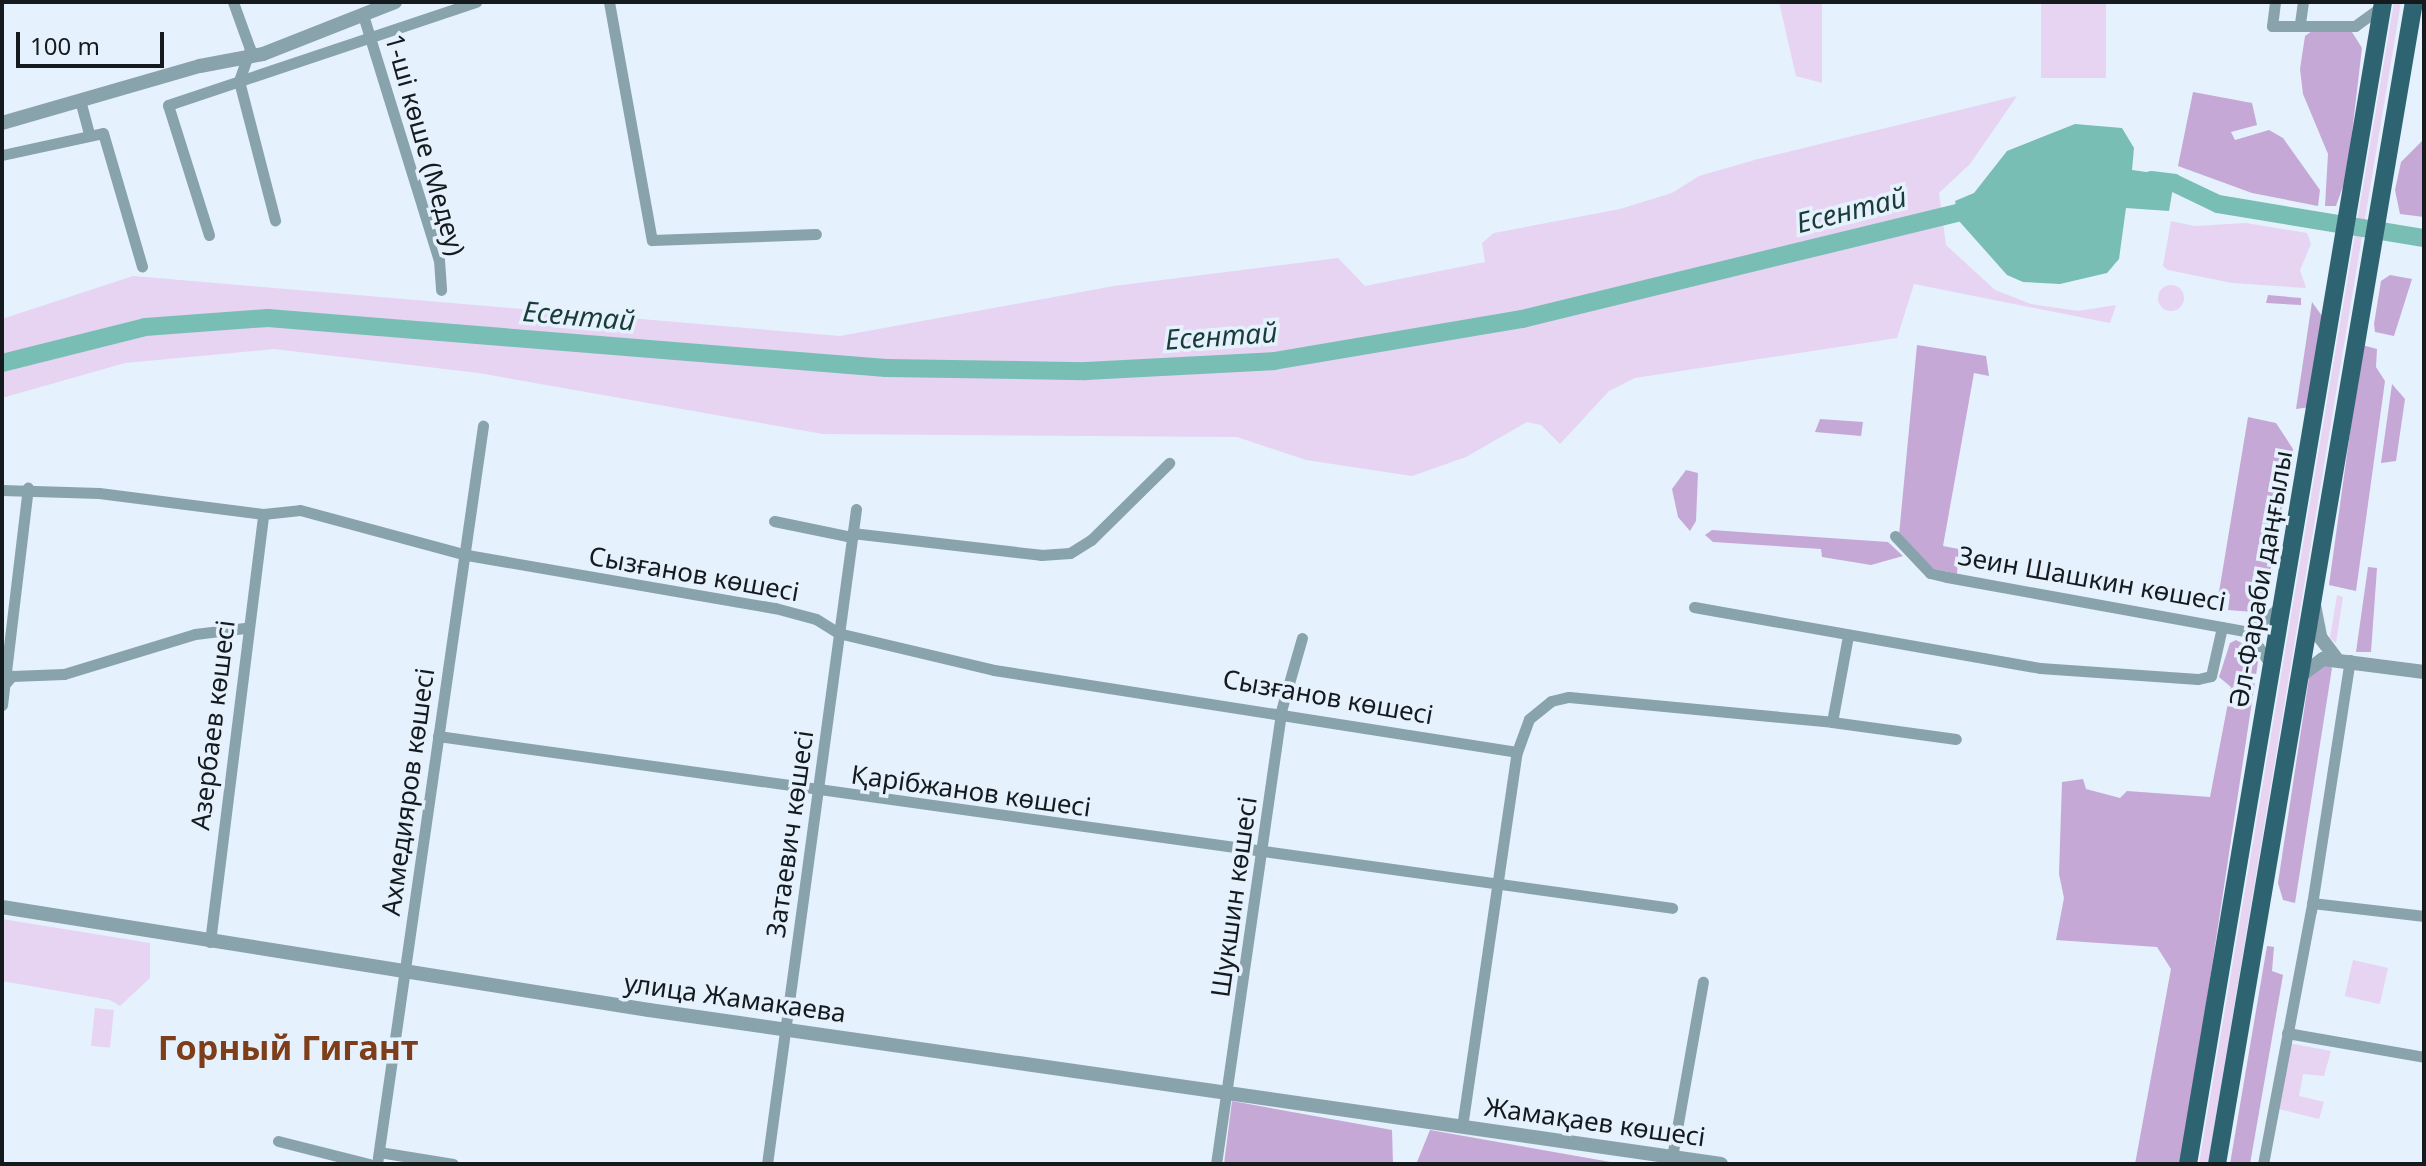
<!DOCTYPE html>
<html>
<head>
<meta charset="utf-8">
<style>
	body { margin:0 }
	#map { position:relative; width:2426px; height:1166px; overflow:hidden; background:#e5f1fc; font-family:"Noto Sans",sans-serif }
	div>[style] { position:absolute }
	.green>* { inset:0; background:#e6d4f2; transform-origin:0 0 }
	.round { border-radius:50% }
	.forest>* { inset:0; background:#c5a8d6 }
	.water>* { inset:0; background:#79beb4 }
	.river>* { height:18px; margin:-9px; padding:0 9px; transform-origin:9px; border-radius:9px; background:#79beb4 }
	.minor>* { height:11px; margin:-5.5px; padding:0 5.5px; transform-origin:5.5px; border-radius:5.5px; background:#88a3ab }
	.tertiary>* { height:14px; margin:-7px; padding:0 7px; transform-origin:7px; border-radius:7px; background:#88a3ab }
	.primary>* { height:18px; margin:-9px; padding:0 9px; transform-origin:9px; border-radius:9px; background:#2e6472 }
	span { translate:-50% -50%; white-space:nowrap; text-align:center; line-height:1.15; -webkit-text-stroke:7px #e5f1fc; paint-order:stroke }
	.street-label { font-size:26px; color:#151a1f }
	.water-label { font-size:28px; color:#1a3c38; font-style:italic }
	.district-label { font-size:34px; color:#7d3e19; font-weight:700 }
	.frame { position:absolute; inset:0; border:4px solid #151a1f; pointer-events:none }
	.scale { position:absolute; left:16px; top:32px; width:148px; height:36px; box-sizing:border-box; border:4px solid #151a1f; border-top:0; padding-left:10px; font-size:24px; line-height:28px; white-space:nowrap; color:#151a1f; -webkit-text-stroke:6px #e5f1fc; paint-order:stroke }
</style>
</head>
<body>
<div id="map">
	<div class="green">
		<div style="clip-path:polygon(1779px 2px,1822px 2px,1822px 83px,1796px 76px)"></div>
		<div style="left:2041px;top:2px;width:65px;height:76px"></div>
		<div style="clip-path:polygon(2394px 2px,2401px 2px,2208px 1164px,2199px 1164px)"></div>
		<div style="clip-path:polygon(2017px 96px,1970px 164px,1939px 193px,1946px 245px,1995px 290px,2031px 304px,2078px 311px,2116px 305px,2110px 323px,1914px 284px,1897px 338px,1635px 378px,1609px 391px,1560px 444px,1541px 425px,1527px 422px,1466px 457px,1412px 476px,1306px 460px,1237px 437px,823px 434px,479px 373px,274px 349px,125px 363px,2px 398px,2px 319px,133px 276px,840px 336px,1114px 286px,1338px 258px,1365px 286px,1485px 262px,1482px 243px,1494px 233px,1620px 209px,1672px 193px,1699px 176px,1758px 159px)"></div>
		<div style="clip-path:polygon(2171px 221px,2194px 226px,2246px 223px,2307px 233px,2311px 244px,2300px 270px,2306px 288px,2232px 283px,2168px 270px,2163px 266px)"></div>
		<div class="round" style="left:2158px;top:285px;width:26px;height:26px"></div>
		<div style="clip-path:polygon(2337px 595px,2343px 597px,2336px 643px,2330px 638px)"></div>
		<div style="clip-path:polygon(2px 919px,150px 943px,150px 978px,120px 1006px,110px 1000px,2px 981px)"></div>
		<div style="left:2353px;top:960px;width:36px;height:37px;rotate:13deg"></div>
		<div style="left:95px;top:1008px;width:19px;height:38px;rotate:6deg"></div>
		<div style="clip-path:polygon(2288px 1043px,2331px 1051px,2324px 1076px,2303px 1074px,2299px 1096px,2324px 1102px,2319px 1119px,2279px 1109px)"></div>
	</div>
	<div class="forest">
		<div style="clip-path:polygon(2312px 31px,2352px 32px,2362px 48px,2347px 175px,2336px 206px,2325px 206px,2328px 154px,2303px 94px,2300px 69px,2305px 36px)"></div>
		<div style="clip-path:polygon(2193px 92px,2252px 103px,2257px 125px,2231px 132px,2235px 140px,2269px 130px,2283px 138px,2320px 190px,2318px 206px,2252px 193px,2178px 166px)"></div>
		<div style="clip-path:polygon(2424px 139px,2424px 217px,2400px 214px,2395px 190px,2401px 162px)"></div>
		<div style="clip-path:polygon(2390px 275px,2412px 279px,2394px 336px,2375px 332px,2374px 324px,2381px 281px)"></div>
		<div style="clip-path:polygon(2268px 295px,2301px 298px,2301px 305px,2266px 303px)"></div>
		<div style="clip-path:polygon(2312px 302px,2322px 316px,2311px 407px,2296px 409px)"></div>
		<div style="clip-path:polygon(1917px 345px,1986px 356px,1989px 376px,1974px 373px,1943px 546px,1959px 549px,1957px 574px,1931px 568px,1899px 535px)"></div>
		<div style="clip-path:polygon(2362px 345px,2377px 349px,2376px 367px,2385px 381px,2356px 591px,2329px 585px)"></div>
		<div style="clip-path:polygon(2392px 384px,2405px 399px,2396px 461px,2381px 463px)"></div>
		<div style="clip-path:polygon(2248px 417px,2276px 423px,2293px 449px,2264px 603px,2253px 612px,2228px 610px,2230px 594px,2219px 592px)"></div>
		<div style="clip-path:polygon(1820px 419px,1863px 422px,1861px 436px,1815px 432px)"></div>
		<div style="clip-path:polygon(1686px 470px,1698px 473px,1696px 521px,1690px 531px,1678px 517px,1672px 489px)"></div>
		<div style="clip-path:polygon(1712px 530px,1888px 542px,1903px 556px,1871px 565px,1822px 557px,1821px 549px,1713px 542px,1705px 535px)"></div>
		<div style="clip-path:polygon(2368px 567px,2377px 568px,2371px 652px,2356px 652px)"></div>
		<div style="clip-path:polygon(2236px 640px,2251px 648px,2258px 662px,2182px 1164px,2135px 1164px,2171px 969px,2157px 947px,2056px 940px,2064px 898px,2059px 874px,2062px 782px,2083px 779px,2086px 789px,2120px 798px,2127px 791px,2210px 797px,2231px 687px,2219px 677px,2230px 643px)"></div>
		<div style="clip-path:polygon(2329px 663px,2332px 668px,2295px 903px,2283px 900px,2278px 883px,2310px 671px)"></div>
		<div style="clip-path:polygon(2267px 946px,2274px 947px,2272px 971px,2283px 975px,2250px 1164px,2230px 1164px)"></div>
		<div style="clip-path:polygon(1232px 1101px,1392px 1130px,1393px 1164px,1224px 1164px)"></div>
		<div style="clip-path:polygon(1430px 1130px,1622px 1164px,1404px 1164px,1417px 1162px)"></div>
	</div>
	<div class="water">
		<div style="clip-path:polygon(2075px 124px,2122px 128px,2134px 148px,2132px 170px,2175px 176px,2169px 211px,2126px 208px,2119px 259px,2107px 273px,2060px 284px,2023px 282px,2007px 275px,1959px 221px,1955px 201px,1974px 193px,2007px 151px)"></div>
	</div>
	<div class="river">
		<div style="left:2151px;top:180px;width:23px;rotate:7deg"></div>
		<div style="left:2174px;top:183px;width:49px;rotate:25.5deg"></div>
		<div style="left:2218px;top:204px;width:209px;rotate:9.4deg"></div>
		<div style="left:2px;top:363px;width:147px;rotate:-14.1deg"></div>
		<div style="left:145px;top:327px;width:123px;rotate:-4.2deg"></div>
		<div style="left:268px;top:318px;width:620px;rotate:4.63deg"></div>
		<div style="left:886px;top:368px;width:200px;rotate:0.9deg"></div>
		<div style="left:1086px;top:371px;width:188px;rotate:-3deg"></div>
		<div style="left:1274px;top:361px;width:252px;rotate:-9.6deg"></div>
		<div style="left:1522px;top:319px;width:471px;rotate:-13.7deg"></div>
	</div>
	<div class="minor">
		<div style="left:233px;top:2px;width:50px;rotate:70.1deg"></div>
		<div style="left:250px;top:49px;width:34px;rotate:109deg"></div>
		<div style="left:239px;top:81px;width:144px;rotate:75.5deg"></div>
		<div style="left:609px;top:2px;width:242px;rotate:79.8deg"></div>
		<div style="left:652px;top:240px;width:164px;rotate:-2.1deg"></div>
		<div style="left:2275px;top:2px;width:24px;rotate:97deg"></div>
		<div style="left:2272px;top:26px;width:83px"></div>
		<div style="left:2355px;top:26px;width:31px;rotate:-36deg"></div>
		<div style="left:363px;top:15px;width:257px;rotate:72.8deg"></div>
		<div style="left:439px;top:260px;width:30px;rotate:86deg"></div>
		<div style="left:2300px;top:23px;width:21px;rotate:-82deg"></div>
		<div style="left:80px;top:100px;width:34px;rotate:75deg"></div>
		<div style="left:2px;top:155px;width:103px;rotate:-12.3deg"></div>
		<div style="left:103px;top:133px;width:139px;rotate:73.7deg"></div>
		<div style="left:209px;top:235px;width:136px;rotate:-107.5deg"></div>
		<div style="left:168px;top:105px;width:325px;rotate:-18.5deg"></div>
		<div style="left:2px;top:490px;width:97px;rotate:1.8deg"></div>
		<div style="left:99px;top:493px;width:165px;rotate:7.3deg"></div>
		<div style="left:263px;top:514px;width:37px;rotate:-6deg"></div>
		<div style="left:300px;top:510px;width:173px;rotate:15.1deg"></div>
		<div style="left:467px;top:555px;width:313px;rotate:9.8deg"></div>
		<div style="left:775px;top:608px;width:42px;rotate:15deg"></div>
		<div style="left:816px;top:619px;width:26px;rotate:32deg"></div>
		<div style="left:838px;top:633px;width:160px;rotate:13.3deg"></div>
		<div style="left:994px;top:670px;width:529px;rotate:8.91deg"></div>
		<div style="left:774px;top:521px;width:80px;rotate:11.6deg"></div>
		<div style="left:852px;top:533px;width:190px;rotate:6.6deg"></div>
		<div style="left:1041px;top:555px;width:29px;rotate:-4deg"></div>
		<div style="left:1070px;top:553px;width:25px;rotate:-32deg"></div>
		<div style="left:1091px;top:540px;width:110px;rotate:-44.6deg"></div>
		<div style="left:1895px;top:536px;width:51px;rotate:46.6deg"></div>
		<div style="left:1930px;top:573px;width:17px;rotate:13deg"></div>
		<div style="left:1947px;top:577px;width:307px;rotate:10.3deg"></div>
		<div style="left:1694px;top:607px;width:351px;rotate:10deg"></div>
		<div style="left:2040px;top:668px;width:158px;rotate:4deg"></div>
		<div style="left:2198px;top:679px;width:13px;rotate:-13deg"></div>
		<div style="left:2211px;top:676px;width:50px;rotate:-77.3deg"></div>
		<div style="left:2249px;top:632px;width:38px;rotate:-39deg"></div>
		<div style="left:2249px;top:632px;width:38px;rotate:57deg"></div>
		<div style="left:2px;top:687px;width:15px;rotate:-48deg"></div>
		<div style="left:12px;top:676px;width:52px;rotate:-2.2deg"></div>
		<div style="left:64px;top:674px;width:137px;rotate:-17deg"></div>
		<div style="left:195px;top:634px;width:50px;rotate:-6.8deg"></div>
		<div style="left:2px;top:705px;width:219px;rotate:-83.2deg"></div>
		<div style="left:1832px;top:722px;width:87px;rotate:-79.5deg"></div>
		<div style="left:438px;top:736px;width:1246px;rotate:7.93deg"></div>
		<div style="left:2312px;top:903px;width:113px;rotate:6.6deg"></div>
		<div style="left:210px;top:942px;width:431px;rotate:-82.9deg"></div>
		<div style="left:2287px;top:1033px;width:139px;rotate:9.9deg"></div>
		<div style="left:1462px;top:1127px;width:379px;rotate:-81.7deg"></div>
		<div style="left:1517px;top:752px;width:35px;rotate:-70deg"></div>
		<div style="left:1529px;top:719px;width:28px;rotate:-39deg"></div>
		<div style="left:1551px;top:701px;width:18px;rotate:-13deg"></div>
		<div style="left:1569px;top:697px;width:264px;rotate:5.4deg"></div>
		<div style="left:1832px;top:722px;width:125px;rotate:7.8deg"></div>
		<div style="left:278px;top:1141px;width:94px;rotate:14.2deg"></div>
		<div style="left:379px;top:1152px;width:75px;rotate:9.2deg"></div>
		<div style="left:1672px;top:1157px;width:178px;rotate:-80deg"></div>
		<div style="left:377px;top:1164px;width:746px;rotate:-81.83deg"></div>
		<div style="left:767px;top:1164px;width:661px;rotate:-82.26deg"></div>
		<div style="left:1216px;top:1164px;width:458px;rotate:-81.8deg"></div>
		<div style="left:1281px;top:711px;width:76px;rotate:-74deg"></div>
		<div style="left:2263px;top:1164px;width:258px;rotate:-79.3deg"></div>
		<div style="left:2311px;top:911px;width:254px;rotate:-81.2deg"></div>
	</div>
	<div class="tertiary">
		<div style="left:2px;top:123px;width:206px;rotate:-16.1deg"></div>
		<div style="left:200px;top:66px;width:64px;rotate:-10.8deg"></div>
		<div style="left:263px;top:54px;width:142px;rotate:-21.5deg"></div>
		<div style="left:2314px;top:605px;width:33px;rotate:79deg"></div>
		<div style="left:2320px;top:637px;width:26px;rotate:53deg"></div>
		<div style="left:2299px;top:677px;width:30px;rotate:-37deg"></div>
		<div style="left:2323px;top:659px;width:102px;rotate:7.3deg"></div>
		<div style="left:2px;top:907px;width:655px;rotate:9.05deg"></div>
		<div style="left:649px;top:1010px;width:1083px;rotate:8.17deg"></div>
	</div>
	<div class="primary">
		<div style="left:2188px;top:1164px;width:1178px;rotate:-80.47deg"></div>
		<div style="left:2217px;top:1164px;width:1179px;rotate:-80.38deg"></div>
	</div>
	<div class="street-label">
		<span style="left:425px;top:145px;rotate:74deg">1-ші көше (Медеу)</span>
		<span style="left:694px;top:574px;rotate:10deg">Сызғанов көшесі</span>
		<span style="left:2092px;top:579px;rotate:10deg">Зеин Шашкин көшесі</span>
		<span style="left:2261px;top:579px;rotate:-80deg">Әл-Фараби даңғылы</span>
		<span style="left:1328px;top:697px;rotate:10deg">Сызғанов көшесі</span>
		<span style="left:213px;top:725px;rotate:-83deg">Азербаев көшесі</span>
		<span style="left:971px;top:791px;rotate:8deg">Қарібжанов көшесі</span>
		<span style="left:408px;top:792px;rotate:-82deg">Ахмедияров көшесі</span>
		<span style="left:790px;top:834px;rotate:-82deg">Затаевич көшесі</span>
		<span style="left:1234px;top:897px;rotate:-82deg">Шукшин көшесі</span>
		<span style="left:735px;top:998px;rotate:8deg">улица Жамакаева</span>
		<span style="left:1595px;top:1122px;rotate:8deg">Жамақаев көшесі</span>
	</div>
	<div class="water-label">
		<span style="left:1851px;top:209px;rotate:-14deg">Есентай</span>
		<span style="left:579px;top:315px;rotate:5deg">Есентай</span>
		<span style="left:1221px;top:335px;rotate:-4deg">Есентай</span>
	</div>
	<div class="district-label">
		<span style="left:288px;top:1048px">Горный Гигант</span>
	</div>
	<div class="frame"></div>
	<div class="scale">100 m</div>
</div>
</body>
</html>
